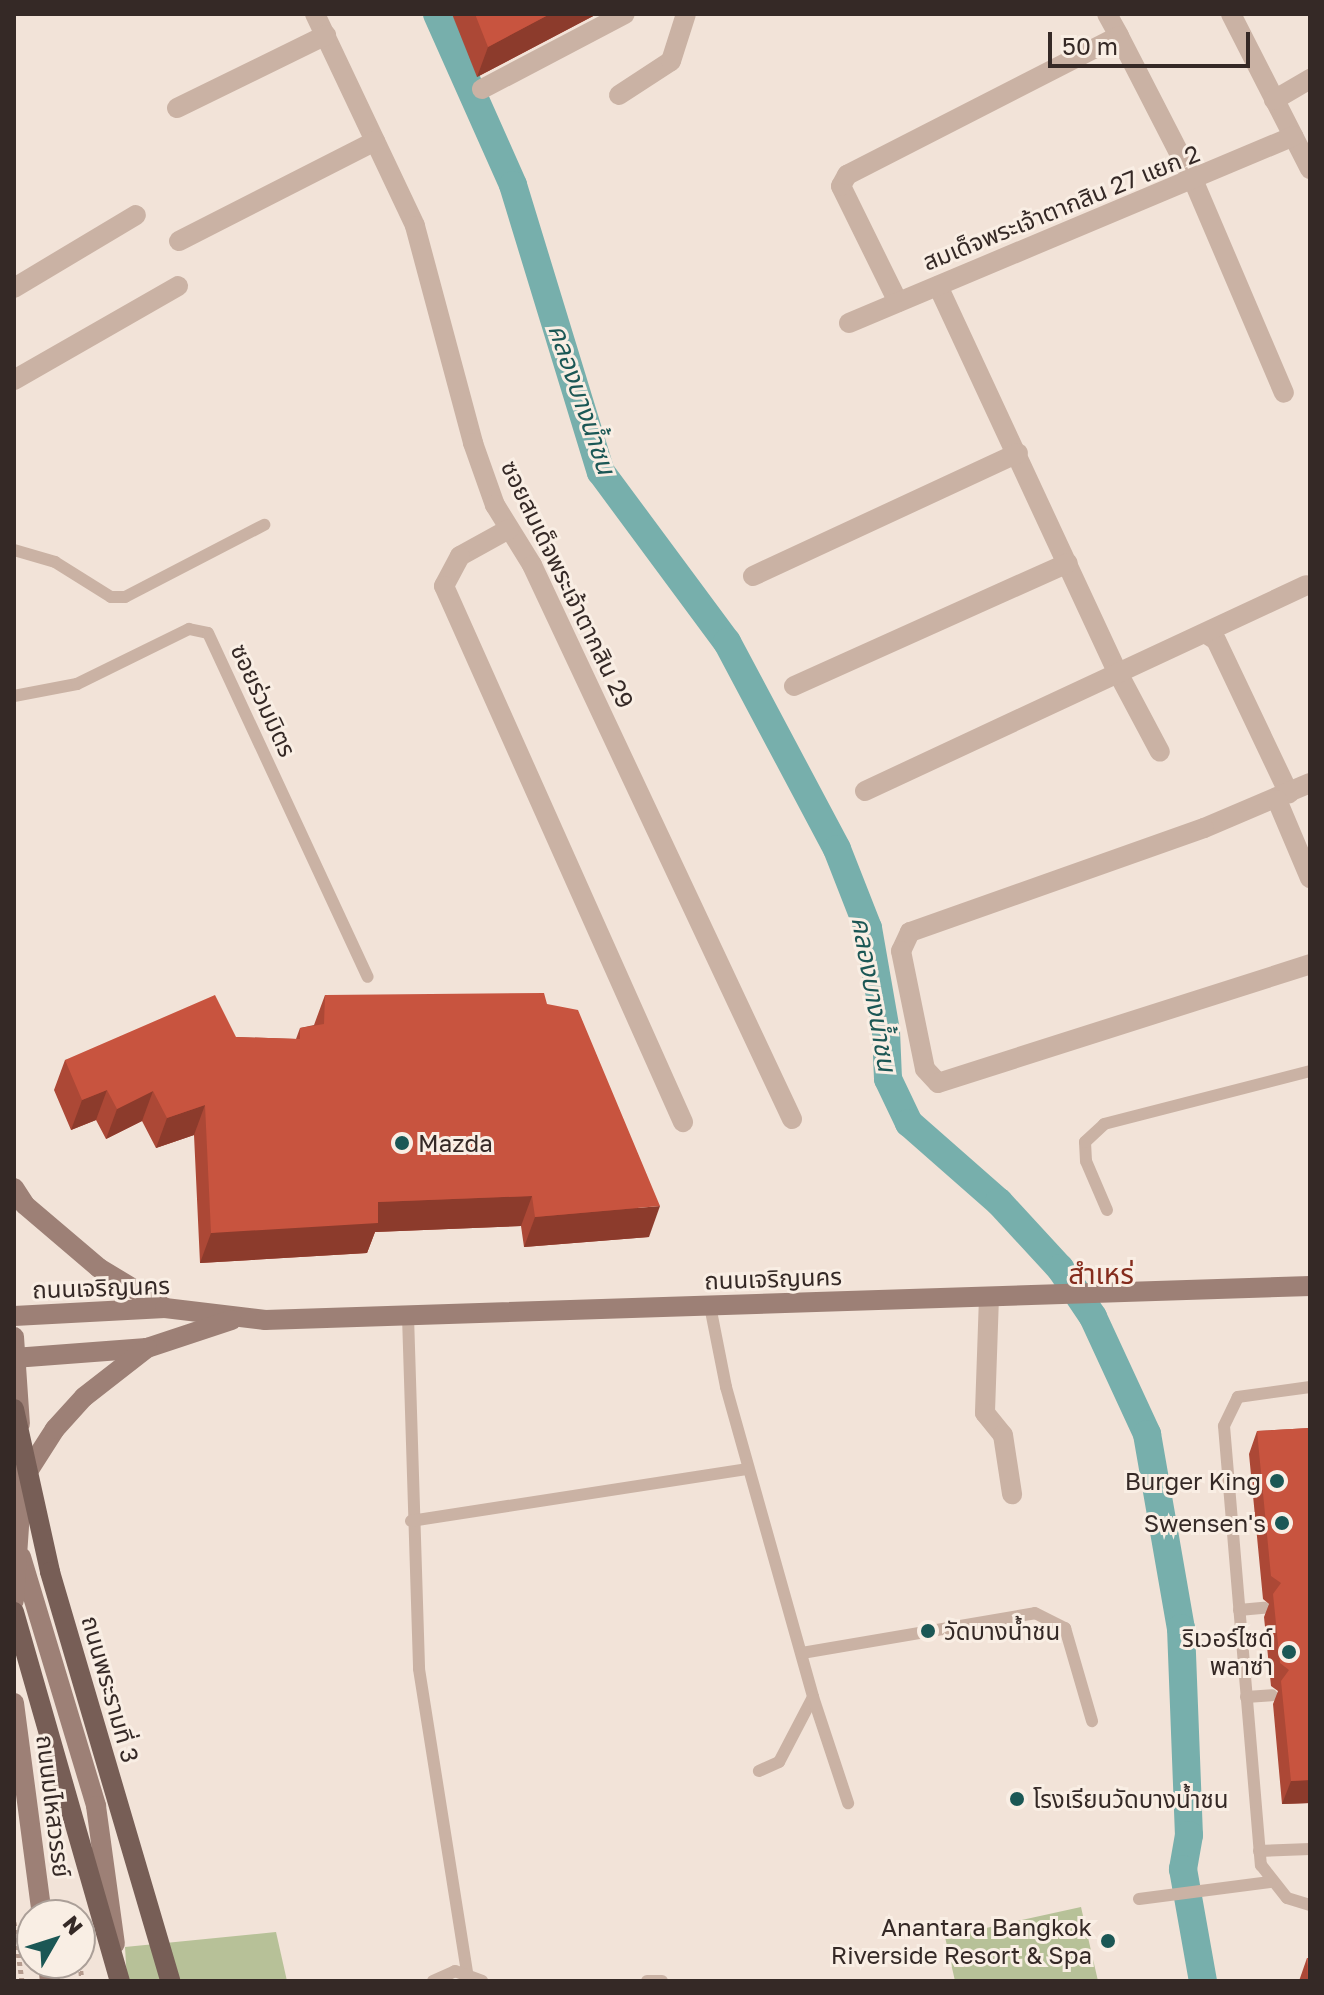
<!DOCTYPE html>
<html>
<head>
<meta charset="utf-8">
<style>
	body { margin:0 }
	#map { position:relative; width:1324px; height:1995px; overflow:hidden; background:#f2e3d8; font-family:"Golos Text","Noto Sans Thai",sans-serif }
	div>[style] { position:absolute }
	.green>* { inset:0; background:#b7c198 }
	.canal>* { height:28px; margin:-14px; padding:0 14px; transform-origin:14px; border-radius:14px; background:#77afac }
	.path>* { height:5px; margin-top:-2.5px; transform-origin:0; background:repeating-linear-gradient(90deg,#b59b8e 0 4px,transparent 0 8px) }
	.lane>* { height:12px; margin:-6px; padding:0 6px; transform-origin:6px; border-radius:6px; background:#cab2a4 }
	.street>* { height:20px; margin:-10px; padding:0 10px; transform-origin:10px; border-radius:10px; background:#cab2a4 }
	.secondary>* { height:20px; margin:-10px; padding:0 10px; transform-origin:10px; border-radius:10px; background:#9d8076 }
	.primary-bridge>* { height:20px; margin:-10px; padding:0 10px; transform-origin:10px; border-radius:10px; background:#775e56 }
	.wall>* { inset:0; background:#ac4836 }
	.shaded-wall>* { inset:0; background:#8c3b2c }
	.building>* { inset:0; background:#c8543f }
	.dots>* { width:22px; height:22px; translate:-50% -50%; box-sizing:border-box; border:4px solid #f9eee4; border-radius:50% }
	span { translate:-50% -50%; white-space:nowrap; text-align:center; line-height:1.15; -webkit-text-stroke:6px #f9eee4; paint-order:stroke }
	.street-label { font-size:24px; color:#352926 }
	.poi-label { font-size:24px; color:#352926 }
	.left { translate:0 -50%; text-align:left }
	.right { translate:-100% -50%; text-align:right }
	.water-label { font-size:26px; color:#1b5755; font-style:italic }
	.quarter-label { font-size:28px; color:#852c1d }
	.frame { position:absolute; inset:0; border:16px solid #352926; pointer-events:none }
	.north { position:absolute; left:16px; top:1899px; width:80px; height:80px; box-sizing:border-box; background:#f9eee4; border:2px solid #ab9f98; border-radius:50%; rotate:51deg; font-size:22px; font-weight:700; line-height:32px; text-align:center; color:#352926 }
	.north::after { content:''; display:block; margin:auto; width:28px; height:36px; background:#1b5755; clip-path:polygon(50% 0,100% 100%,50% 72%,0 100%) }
	.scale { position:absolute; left:1048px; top:32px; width:202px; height:36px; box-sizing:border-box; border:4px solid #352926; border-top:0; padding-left:10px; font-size:24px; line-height:28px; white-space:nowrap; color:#352926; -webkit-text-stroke:6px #f9eee4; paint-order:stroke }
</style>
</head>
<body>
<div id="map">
	<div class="green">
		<div style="clip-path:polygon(1081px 1907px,1098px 1981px,955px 1981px,945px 1937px)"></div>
		<div style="clip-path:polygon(276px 1932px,287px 1981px,127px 1981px,125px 1947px)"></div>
	</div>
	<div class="canal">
		<div style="left:437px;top:14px;width:187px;rotate:66deg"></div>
		<div style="left:513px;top:185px;width:300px;rotate:73deg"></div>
		<div style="left:601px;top:472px;width:212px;rotate:53.5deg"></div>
		<div style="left:727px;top:642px;width:234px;rotate:62deg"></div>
		<div style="left:837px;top:849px;width:85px;rotate:68.6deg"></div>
		<div style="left:868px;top:928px;width:105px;rotate:80.1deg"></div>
		<div style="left:886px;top:1031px;width:48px;rotate:87.6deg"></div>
		<div style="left:888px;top:1079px;width:49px;rotate:64.5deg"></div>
		<div style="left:909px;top:1123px;width:120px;rotate:41.3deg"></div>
		<div style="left:999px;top:1202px;width:90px;rotate:47.3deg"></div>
		<div style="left:1060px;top:1268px;width:59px;rotate:56deg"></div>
		<div style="left:1093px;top:1317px;width:129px;rotate:65.2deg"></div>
		<div style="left:1147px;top:1434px;width:197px;rotate:80.1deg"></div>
		<div style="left:1181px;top:1628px;width:207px;rotate:87.8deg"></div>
		<div style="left:1189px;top:1835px;width:35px;rotate:100deg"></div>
		<div style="left:1183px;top:1869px;width:114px;rotate:79.9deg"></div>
	</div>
	<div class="path">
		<div style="left:14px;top:1922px;width:60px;rotate:82.3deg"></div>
		<div style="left:80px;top:1963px;width:18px;rotate:84deg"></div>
	</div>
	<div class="lane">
		<div style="left:14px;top:550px;width:43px;rotate:16.3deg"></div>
		<div style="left:55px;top:562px;width:66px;rotate:32deg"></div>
		<div style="left:111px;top:597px;width:14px"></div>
		<div style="left:125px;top:597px;width:157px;rotate:-27.4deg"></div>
		<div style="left:14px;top:696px;width:64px;rotate:-10.8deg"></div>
		<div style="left:77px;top:684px;width:125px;rotate:-26.2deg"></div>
		<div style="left:189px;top:629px;width:19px;rotate:12deg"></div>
		<div style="left:208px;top:633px;width:379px;rotate:65.1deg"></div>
		<div style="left:1107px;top:1210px;width:53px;rotate:-113.2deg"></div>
		<div style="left:1086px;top:1161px;width:19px;rotate:-93deg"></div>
		<div style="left:1085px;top:1142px;width:26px;rotate:-43deg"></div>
		<div style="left:1104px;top:1124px;width:213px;rotate:-14.4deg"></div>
		<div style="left:710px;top:1306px;width:83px;rotate:78.8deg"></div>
		<div style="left:726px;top:1387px;width:322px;rotate:74.3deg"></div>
		<div style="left:813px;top:1697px;width:73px;rotate:117.6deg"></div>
		<div style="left:779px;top:1762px;width:22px;rotate:156deg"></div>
		<div style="left:408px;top:1316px;width:353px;rotate:88.2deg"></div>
		<div style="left:419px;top:1669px;width:307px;rotate:81deg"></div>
		<div style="left:1310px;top:1387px;width:73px;rotate:172.1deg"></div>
		<div style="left:1238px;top:1397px;width:32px;rotate:116deg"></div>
		<div style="left:1224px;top:1426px;width:441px;rotate:85.2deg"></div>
		<div style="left:1261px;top:1865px;width:42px;rotate:51.8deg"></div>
		<div style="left:1287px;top:1898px;width:24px;rotate:17deg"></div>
		<div style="left:411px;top:1521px;width:341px;rotate:-8.8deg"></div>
		<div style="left:1239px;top:1610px;width:25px;rotate:-5deg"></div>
		<div style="left:802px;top:1653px;width:236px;rotate:-9.7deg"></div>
		<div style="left:1035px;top:1613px;width:34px;rotate:27deg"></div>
		<div style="left:1065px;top:1628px;width:97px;rotate:73.8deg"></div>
		<div style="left:813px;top:1697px;width:112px;rotate:71.7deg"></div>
		<div style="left:1246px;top:1697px;width:26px;rotate:-4deg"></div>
		<div style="left:1259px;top:1851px;width:51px;rotate:-2.2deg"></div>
		<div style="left:1139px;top:1899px;width:132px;rotate:-7.4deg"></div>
		<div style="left:433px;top:1981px;width:24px;rotate:-24deg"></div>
		<div style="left:455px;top:1971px;width:29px;rotate:20deg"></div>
		<div style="left:647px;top:1981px;width:15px"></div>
	</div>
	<div class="street">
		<div style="left:315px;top:14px;width:234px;rotate:64.7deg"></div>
		<div style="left:415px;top:226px;width:225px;rotate:75deg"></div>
		<div style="left:473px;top:443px;width:66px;rotate:70.5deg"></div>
		<div style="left:495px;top:505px;width:70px;rotate:58.3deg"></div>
		<div style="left:532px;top:565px;width:612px;rotate:64.86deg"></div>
		<div style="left:1107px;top:14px;width:25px;rotate:61deg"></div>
		<div style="left:1231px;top:14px;width:174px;rotate:63deg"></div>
		<div style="left:482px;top:89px;width:161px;rotate:-27.7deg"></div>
		<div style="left:619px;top:95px;width:62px;rotate:-33.2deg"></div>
		<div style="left:671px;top:61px;width:49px;rotate:-72.3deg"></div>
		<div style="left:1274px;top:100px;width:42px;rotate:-30.3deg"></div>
		<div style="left:177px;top:108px;width:166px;rotate:-26.1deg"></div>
		<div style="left:179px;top:241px;width:220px;rotate:-27deg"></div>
		<div style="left:938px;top:286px;width:427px;rotate:65.1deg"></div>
		<div style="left:1118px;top:673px;width:89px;rotate:62deg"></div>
		<div style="left:14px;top:288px;width:142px;rotate:-30.9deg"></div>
		<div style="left:898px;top:302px;width:129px;rotate:-116.2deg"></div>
		<div style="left:841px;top:186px;width:13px;rotate:-61deg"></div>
		<div style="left:847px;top:175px;width:305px;rotate:-27.1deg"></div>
		<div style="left:1119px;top:36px;width:164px;rotate:62.8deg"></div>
		<div style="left:1194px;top:182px;width:229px;rotate:66.9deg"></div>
		<div style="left:849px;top:323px;width:482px;rotate:-22.8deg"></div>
		<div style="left:14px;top:380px;width:189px;rotate:-29.8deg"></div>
		<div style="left:509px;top:529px;width:56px;rotate:151.1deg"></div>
		<div style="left:460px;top:556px;width:34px;rotate:118deg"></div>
		<div style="left:444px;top:586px;width:587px;rotate:65.97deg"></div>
		<div style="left:753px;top:576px;width:292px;rotate:-24.9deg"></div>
		<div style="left:1208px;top:635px;width:9px;rotate:32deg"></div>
		<div style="left:1216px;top:640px;width:170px;rotate:64.6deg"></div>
		<div style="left:794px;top:686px;width:300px;rotate:-24.2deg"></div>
		<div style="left:1310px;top:783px;width:115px;rotate:157deg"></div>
		<div style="left:1204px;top:828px;width:312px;rotate:160.5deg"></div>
		<div style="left:910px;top:932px;width:21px;rotate:115deg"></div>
		<div style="left:901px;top:951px;width:120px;rotate:78.5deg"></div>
		<div style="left:925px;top:1069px;width:19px;rotate:47deg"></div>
		<div style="left:938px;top:1083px;width:391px;rotate:-17.7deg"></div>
		<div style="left:865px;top:791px;width:487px;rotate:-25deg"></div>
		<div style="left:1277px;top:800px;width:85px;rotate:67.1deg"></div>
		<div style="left:989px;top:1297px;width:116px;rotate:92deg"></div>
		<div style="left:985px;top:1413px;width:28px;rotate:51deg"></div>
		<div style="left:1003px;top:1435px;width:60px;rotate:81.3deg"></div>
	</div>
	<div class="secondary">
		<div style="left:14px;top:1188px;width:20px;rotate:57deg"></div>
		<div style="left:25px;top:1205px;width:97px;rotate:40.4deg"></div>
		<div style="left:99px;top:1268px;width:77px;rotate:31.2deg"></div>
		<div style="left:14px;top:1316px;width:151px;rotate:-3deg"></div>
		<div style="left:165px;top:1308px;width:101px;rotate:6.8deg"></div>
		<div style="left:265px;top:1320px;width:1046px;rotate:-1.86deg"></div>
		<div style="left:14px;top:1337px;width:87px;rotate:86.1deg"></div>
		<div style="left:14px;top:1358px;width:133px;rotate:-4.3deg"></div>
		<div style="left:147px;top:1348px;width:89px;rotate:-18.4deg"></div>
		<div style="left:23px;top:1479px;width:59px;rotate:-57.4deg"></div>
		<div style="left:55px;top:1429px;width:43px;rotate:-47.8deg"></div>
		<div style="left:84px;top:1397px;width:80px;rotate:-37.9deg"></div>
		<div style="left:21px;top:1557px;width:260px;rotate:73.2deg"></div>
		<div style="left:96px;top:1806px;width:139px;rotate:82.2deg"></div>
		<div style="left:14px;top:1600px;width:132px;rotate:-86.1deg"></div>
		<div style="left:14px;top:1703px;width:214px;rotate:82.5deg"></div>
		<div style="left:48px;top:1963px;width:18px;rotate:84deg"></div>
	</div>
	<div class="primary-bridge">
		<div style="left:14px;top:1409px;width:167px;rotate:77.5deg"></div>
		<div style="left:50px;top:1572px;width:426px;rotate:73.6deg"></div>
		<div style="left:14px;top:1612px;width:384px;rotate:74deg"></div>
	</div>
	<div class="wall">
		<div style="clip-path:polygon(452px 14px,597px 14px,477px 77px)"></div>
		<div style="clip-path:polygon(325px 995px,547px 1004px,649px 1237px,524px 1247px,521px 1226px,375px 1232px,367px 1253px,200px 1263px,194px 1135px,156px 1148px,142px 1121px,106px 1139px,96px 1120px,71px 1130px,54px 1090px,65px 1060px,236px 1037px,296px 1039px,300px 1028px,314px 1025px)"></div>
		<div style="clip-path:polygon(1310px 1428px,1310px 1803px,1282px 1804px,1273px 1704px,1278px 1691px,1271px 1686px,1264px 1617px,1269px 1604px,1263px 1599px,1249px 1454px,1257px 1431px)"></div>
		<div style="clip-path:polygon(1307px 1958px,1310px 1981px,1299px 1981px)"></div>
	</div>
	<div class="shaded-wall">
		<div style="clip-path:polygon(550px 14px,597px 14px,477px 77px,488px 47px)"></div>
		<div style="clip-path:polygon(107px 1090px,96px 1120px,71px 1130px,82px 1100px)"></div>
		<div style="clip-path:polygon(153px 1091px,142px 1121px,106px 1139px,117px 1109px)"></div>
		<div style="clip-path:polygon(205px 1105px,194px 1135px,156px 1148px,167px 1118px)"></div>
		<div style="clip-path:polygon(532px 1196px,521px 1226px,375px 1232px,367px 1253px,200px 1263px,211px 1233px,378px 1202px)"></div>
		<div style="clip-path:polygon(660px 1206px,649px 1237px,524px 1247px,535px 1217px)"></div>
		<div style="clip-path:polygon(1310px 1780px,1310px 1803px,1282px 1804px,1291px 1781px)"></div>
	</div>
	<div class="building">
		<div style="clip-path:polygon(475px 14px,550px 14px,488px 47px)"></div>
		<div style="clip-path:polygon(544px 993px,547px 1004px,578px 1010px,660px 1206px,535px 1217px,532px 1196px,378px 1202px,378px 1223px,211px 1233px,205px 1105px,167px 1118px,153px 1091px,117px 1109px,107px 1090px,82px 1100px,65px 1060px,215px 995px,236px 1037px,300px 1039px,300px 1028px,324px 1024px,325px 995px)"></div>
		<div style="clip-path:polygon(1310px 1428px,1310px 1780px,1291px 1781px,1281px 1681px,1289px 1670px,1280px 1663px,1273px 1594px,1281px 1583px,1271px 1576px,1257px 1431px)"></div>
		<div style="clip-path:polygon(1307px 1958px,1310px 1958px,1310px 1981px,1308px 1981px)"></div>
	</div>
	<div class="dots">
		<div style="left:402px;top:1143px;background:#1b5755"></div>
		<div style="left:1277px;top:1481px;background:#1b5755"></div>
		<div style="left:1282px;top:1523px;background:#1b5755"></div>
		<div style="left:928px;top:1631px;background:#1b5755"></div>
		<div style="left:1289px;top:1652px;background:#1b5755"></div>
		<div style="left:1017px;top:1799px;background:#1b5755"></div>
		<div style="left:1108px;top:1941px;background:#1b5755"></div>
	</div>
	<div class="street-label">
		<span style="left:1061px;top:207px;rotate:-22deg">สมเด็จพระเจ้าตากสิน 27 แยก 2</span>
		<span style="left:568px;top:584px;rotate:64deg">ซอยสมเด็จพระเจ้าตากสิน 29</span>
		<span style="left:264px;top:700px;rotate:65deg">ซอยร่วมมิตร</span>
		<span style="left:773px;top:1278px;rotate:-2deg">ถนนเจริญนคร</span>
		<span style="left:101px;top:1287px;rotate:-2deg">ถนนเจริญนคร</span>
		<span style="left:111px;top:1689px;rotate:74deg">ถนนพระรามที่ 3</span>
		<span style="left:54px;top:1806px;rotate:83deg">ถนนมไหสวรรย์</span>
	</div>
	<div class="poi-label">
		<span class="left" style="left:418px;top:1143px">Mazda</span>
		<span class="right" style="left:1261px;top:1481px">Burger King</span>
		<span class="right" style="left:1266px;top:1523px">Swensen's</span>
		<span class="left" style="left:944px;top:1631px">วัดบางน้ำชน</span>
		<span class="right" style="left:1273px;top:1652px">ริเวอร์ไซด์<br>พลาซ่า</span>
		<span class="left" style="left:1033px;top:1799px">โรงเรียนวัดบางน้ำชน</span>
		<span class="right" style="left:1092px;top:1941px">Anantara Bangkok<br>Riverside Resort &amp; Spa</span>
	</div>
	<div class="water-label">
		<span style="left:582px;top:399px;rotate:71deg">คลองบางน้ำชน</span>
		<span style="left:874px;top:994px;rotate:80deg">คลองบางน้ำชน</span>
	</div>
	<div class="quarter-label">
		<span style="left:1101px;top:1274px">สำเหร่</span>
	</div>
	<div class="frame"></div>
	<div class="north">N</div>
	<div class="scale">50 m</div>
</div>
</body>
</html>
